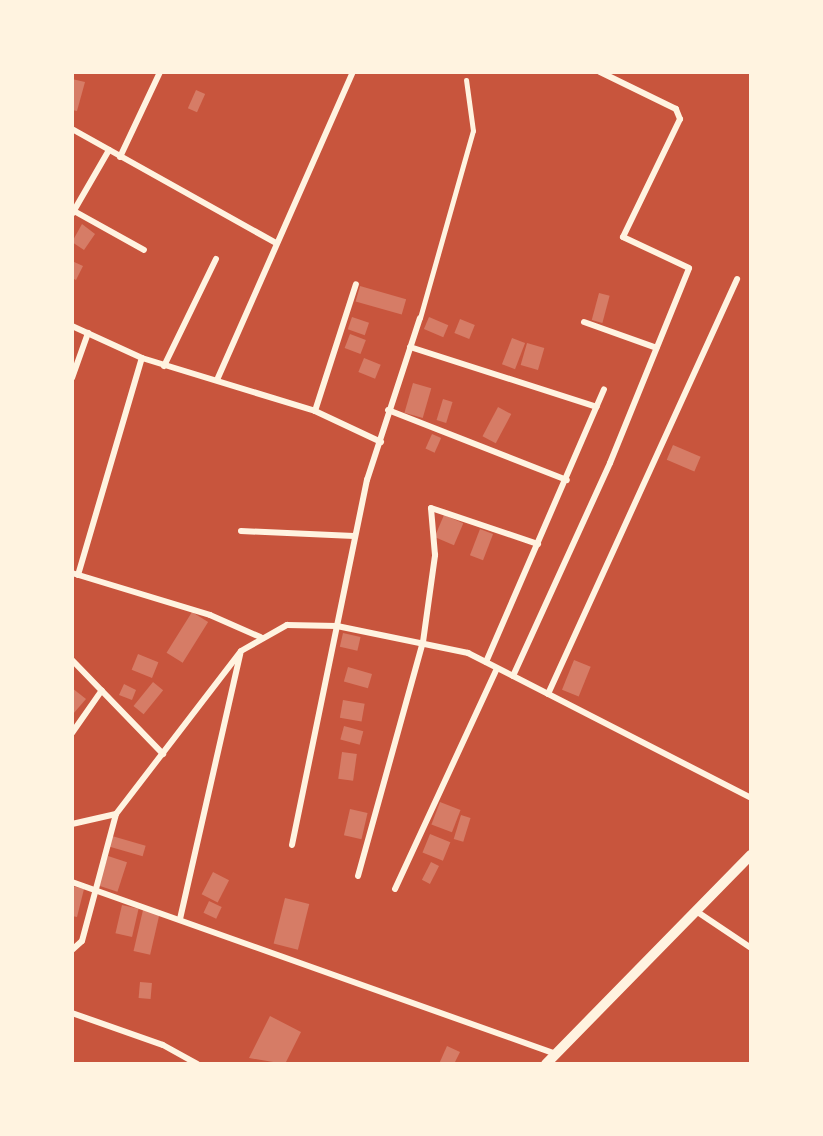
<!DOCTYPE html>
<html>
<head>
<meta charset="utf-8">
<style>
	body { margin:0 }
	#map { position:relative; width:823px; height:1136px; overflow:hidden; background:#c8553d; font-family:Commissioner,sans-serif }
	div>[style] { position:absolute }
	.building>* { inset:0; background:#d67c66; transform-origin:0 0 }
	.service>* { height:4.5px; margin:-2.25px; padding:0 2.25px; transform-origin:2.25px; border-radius:2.25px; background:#fff3e0 }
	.minor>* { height:6px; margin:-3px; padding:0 3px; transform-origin:3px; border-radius:3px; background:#fff3e0 }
	.tertiary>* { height:10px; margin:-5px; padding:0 5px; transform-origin:5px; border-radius:5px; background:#fff3e0 }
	span { translate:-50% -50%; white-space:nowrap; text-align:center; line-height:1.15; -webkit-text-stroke:4.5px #fff3e0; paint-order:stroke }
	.frame { position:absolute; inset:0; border:74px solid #fff3e0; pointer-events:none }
</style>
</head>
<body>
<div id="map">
	<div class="building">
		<div style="clip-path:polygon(72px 79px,85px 82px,77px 111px,72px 110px)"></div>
		<div style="left:196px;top:90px;width:10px;height:20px;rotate:24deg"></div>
		<div style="clip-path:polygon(82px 224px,95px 234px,84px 250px,72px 242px)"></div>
		<div style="clip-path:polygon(72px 261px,83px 266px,76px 280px,72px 278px)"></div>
		<div style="left:360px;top:286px;width:48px;height:16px;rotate:16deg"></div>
		<div style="left:599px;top:293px;width:11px;height:28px;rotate:15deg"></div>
		<div style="left:352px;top:317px;width:18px;height:13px;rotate:19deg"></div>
		<div style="left:429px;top:317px;width:21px;height:13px;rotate:23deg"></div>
		<div style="left:460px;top:319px;width:16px;height:15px;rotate:22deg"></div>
		<div style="left:350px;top:334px;width:17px;height:15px;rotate:21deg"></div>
		<div style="left:512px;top:338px;width:14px;height:28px;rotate:21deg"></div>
		<div style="left:527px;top:343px;width:18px;height:23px;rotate:16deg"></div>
		<div style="left:364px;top:358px;width:18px;height:15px;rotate:22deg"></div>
		<div style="left:413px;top:383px;width:19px;height:31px;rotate:16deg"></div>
		<div style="left:443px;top:399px;width:10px;height:22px;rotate:17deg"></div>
		<div style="left:498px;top:407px;width:15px;height:33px;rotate:28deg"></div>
		<div style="left:432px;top:434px;width:10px;height:16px;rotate:24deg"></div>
		<div style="left:673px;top:445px;width:30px;height:16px;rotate:23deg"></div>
		<div style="left:444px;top:515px;width:21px;height:24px;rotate:23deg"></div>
		<div style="left:480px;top:529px;width:14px;height:28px;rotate:21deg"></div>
		<div style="left:192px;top:612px;width:19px;height:48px;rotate:32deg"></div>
		<div style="left:343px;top:633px;width:18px;height:14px;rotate:13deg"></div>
		<div style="left:138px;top:654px;width:22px;height:17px;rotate:22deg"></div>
		<div style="left:574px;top:660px;width:18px;height:32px;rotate:22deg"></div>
		<div style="left:348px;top:667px;width:25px;height:15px;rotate:16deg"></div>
		<div style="left:153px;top:682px;width:13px;height:31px;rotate:39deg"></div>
		<div style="clip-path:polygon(124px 684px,136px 690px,132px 700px,119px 695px)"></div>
		<div style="clip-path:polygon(72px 688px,86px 699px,73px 714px,72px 713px)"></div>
		<div style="left:343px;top:700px;width:22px;height:18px;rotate:10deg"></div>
		<div style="left:344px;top:726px;width:20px;height:14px;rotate:15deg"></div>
		<div style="left:342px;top:752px;width:15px;height:27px;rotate:8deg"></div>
		<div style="left:440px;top:802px;width:22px;height:24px;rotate:21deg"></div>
		<div style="left:350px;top:809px;width:18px;height:27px;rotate:13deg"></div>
		<div style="left:461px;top:815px;width:10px;height:25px;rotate:17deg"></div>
		<div style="left:430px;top:834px;width:22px;height:20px;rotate:22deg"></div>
		<div style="left:112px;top:836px;width:35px;height:11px;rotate:16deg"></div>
		<div style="left:108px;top:856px;width:20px;height:31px;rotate:18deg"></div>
		<div style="left:431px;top:862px;width:9px;height:20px;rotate:27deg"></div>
		<div style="left:213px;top:872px;width:18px;height:25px;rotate:27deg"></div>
		<div style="clip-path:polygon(72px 886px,84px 889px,77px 917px,72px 916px)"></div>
		<div style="left:285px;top:898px;width:25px;height:47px;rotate:14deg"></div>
		<div style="left:209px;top:901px;width:14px;height:13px;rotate:25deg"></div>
		<div style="left:122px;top:905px;width:17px;height:29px;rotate:13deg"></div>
		<div style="left:143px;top:910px;width:17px;height:42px;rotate:13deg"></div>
		<div style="left:140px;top:982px;width:12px;height:16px;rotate:5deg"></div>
		<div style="clip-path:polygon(270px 1016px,301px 1032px,285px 1064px,249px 1058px)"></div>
		<div style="clip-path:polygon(447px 1046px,460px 1052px,454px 1064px,439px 1064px)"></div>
	</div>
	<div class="service">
		<div style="left:420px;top:318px;width:194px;rotate:-74.2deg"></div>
		<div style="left:473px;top:131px;width:51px;rotate:-97.8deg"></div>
	</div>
	<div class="minor">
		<div style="left:72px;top:129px;width:234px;rotate:29.2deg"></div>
		<div style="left:120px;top:157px;width:94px;rotate:-64.8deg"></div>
		<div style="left:74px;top:211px;width:80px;rotate:29.1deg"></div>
		<div style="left:72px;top:214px;width:74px;rotate:-60deg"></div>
		<div style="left:584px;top:322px;width:77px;rotate:19.6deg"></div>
		<div style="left:72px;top:326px;width:77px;rotate:24.6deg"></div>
		<div style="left:142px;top:358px;width:181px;rotate:17deg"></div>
		<div style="left:315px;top:411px;width:73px;rotate:25.2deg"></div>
		<div style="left:410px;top:347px;width:196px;rotate:17.8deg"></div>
		<div style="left:164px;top:366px;width:119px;rotate:-64.1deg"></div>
		<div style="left:72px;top:378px;width:48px;rotate:-70.4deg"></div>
		<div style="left:217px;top:380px;width:337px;rotate:-66.2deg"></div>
		<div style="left:388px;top:410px;width:192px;rotate:21.4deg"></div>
		<div style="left:315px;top:411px;width:133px;rotate:-72.1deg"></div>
		<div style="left:241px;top:531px;width:113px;rotate:2.5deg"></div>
		<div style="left:72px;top:573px;width:144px;rotate:16.9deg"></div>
		<div style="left:210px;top:615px;width:55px;rotate:23.7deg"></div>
		<div style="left:78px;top:575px;width:226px;rotate:-73.6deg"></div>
		<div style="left:72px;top:660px;width:131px;rotate:45.9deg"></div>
		<div style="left:486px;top:662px;width:297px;rotate:-66.6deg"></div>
		<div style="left:513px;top:676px;width:234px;rotate:-65.5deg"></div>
		<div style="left:610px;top:463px;width:210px;rotate:-67.9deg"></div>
		<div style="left:689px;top:268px;width:73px;rotate:-154.8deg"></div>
		<div style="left:623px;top:237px;width:131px;rotate:-64.2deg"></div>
		<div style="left:680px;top:119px;width:11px;rotate:-112deg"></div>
		<div style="left:676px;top:109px;width:85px;rotate:-154deg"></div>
		<div style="left:548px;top:694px;width:456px;rotate:-65.5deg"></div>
		<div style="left:72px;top:733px;width:52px;rotate:-55.1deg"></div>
		<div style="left:72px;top:824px;width:45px;rotate:-12.8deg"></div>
		<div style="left:116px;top:814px;width:205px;rotate:-52.5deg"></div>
		<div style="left:241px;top:651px;width:53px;rotate:-29.5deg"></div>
		<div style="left:287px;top:625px;width:50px;rotate:1.1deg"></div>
		<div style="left:337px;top:626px;width:134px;rotate:11.6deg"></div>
		<div style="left:468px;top:653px;width:318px;rotate:27.1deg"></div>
		<div style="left:292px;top:845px;width:373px;rotate:-78.4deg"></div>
		<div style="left:367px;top:480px;width:170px;rotate:-71.9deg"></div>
		<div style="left:358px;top:876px;width:243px;rotate:-74.5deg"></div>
		<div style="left:423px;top:642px;width:88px;rotate:-82.1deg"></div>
		<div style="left:435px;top:555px;width:47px;rotate:-94.9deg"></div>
		<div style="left:431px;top:508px;width:113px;rotate:18.6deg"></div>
		<div style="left:72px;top:882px;width:514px;rotate:19.56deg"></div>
		<div style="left:395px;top:889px;width:243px;rotate:-65.2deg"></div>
		<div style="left:696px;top:911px;width:66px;rotate:33.9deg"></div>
		<div style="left:180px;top:919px;width:272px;rotate:-77.2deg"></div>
		<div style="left:72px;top:950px;width:13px;rotate:-42deg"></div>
		<div style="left:82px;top:941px;width:131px;rotate:-75deg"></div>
		<div style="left:72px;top:1013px;width:96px;rotate:19.4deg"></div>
		<div style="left:163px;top:1045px;width:39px;rotate:29deg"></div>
	</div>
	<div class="tertiary">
		<div style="left:546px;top:1064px;width:293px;rotate:-45.6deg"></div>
	</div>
	<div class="frame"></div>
</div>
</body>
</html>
